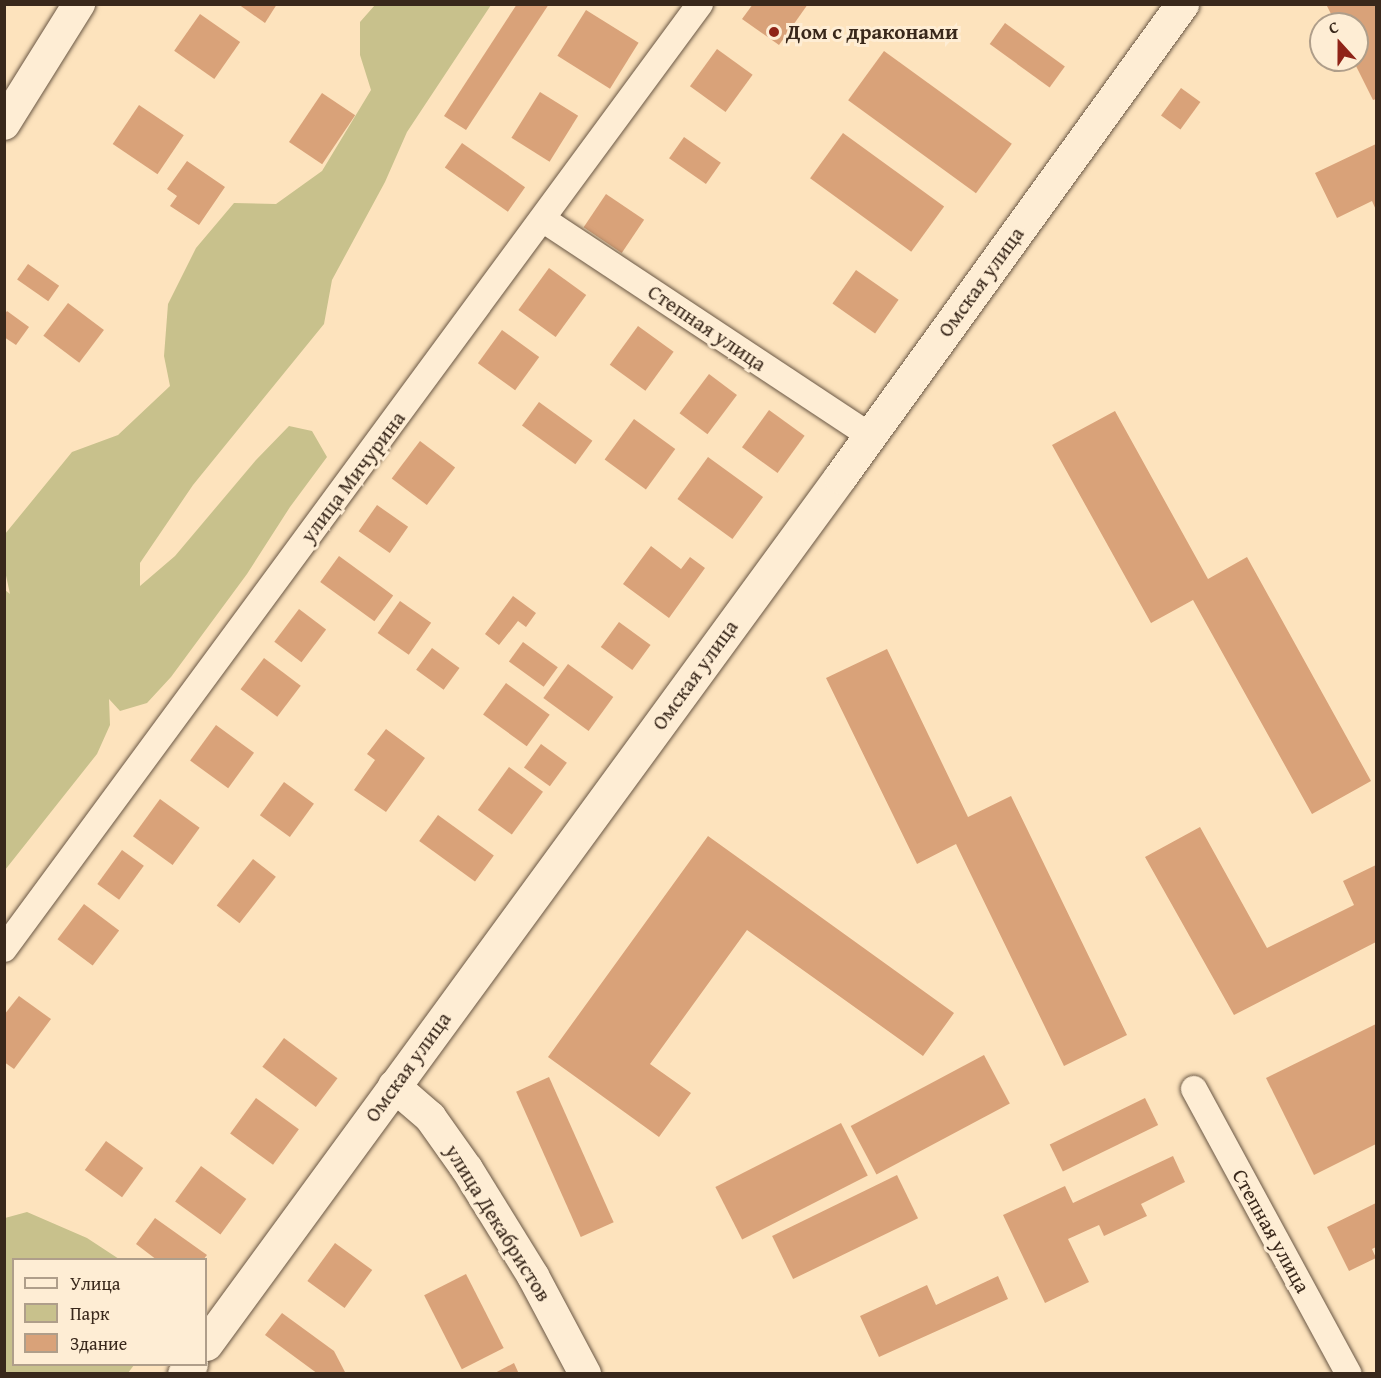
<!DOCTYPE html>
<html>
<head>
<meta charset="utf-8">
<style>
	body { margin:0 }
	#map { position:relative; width:1381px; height:1378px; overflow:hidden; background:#fde3bd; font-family:"Gentium Book Plus",serif }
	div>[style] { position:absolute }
	.green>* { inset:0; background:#c8c18c }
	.building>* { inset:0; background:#d9a279; transform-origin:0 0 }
	.roads { filter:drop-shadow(0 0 2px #6a5744) drop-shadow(0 0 2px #6a5744) }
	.minor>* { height:26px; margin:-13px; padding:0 13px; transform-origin:13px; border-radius:13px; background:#feedd4 }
	.tertiary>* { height:32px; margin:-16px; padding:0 16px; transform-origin:16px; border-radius:16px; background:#feedd4 }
	.secondary>* { height:33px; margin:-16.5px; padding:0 16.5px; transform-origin:16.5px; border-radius:16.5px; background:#feedd4 }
	.dots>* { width:16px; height:16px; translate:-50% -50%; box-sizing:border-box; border:3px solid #feedd4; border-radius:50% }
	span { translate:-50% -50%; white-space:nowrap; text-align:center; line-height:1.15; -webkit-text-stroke:6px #feedd4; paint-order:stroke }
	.poi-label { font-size:21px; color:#39281b; font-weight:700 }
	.left { translate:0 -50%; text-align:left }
	.street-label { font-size:21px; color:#39281b }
	.frame { position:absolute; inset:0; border:6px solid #39281b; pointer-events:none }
	.legend { position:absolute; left:12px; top:1258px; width:195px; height:108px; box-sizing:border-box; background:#feedd4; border:2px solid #af9e8a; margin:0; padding:8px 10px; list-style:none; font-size:18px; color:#39281b }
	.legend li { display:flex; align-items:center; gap:12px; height:30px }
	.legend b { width:30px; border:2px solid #af9e8a }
	.north { position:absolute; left:1309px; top:12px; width:60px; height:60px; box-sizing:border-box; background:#feedd4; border:2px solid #af9e8a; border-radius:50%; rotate:339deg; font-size:16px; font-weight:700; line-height:24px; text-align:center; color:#39281b }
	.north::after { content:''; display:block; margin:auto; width:21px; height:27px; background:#8f2418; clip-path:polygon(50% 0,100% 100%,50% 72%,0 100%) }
</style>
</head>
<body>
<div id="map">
	<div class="green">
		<div style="clip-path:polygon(375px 5px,491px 5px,407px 132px,385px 182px,332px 280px,324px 324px,193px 485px,140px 563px,140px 586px,175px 556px,256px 460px,289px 426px,312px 431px,327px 457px,290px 507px,247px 574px,171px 677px,147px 703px,120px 711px,109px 699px,110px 725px,97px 754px,5px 870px,5px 590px,10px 594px,5px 571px,5px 534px,72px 452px,118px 435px,170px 386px,164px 356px,168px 304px,196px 248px,234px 203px,276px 204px,322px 171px,371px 90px,360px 55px,360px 22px)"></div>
		<div style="clip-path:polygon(27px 1212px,87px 1238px,119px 1259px,14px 1260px,14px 1364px,134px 1365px,128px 1373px,5px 1373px,5px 1218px)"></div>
	</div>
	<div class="building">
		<div style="clip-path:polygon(238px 4px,277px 4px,265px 23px)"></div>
		<div style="clip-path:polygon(517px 4px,549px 4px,466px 130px,444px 116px)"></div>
		<div style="clip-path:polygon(753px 4px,808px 4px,779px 45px,742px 19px)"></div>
		<div style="clip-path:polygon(1326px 4px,1376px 4px,1376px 99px,1373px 100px,1353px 60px,1357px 60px,1357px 24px,1336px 24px)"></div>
		<div style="left:586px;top:10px;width:62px;height:54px;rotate:32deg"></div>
		<div style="left:200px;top:14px;width:49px;height:45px;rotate:35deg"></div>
		<div style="left:1005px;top:23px;width:74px;height:26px;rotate:36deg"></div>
		<div style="left:717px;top:49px;width:44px;height:46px;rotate:36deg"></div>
		<div style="left:884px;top:51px;width:158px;height:61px;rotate:36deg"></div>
		<div style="left:1181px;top:88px;width:24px;height:34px;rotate:36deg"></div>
		<div style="left:540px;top:92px;width:45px;height:54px;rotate:32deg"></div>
		<div style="left:322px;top:93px;width:40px;height:59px;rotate:34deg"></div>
		<div style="left:139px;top:105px;width:54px;height:47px;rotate:34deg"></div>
		<div style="left:843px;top:133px;width:125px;height:56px;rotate:36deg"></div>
		<div style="left:684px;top:137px;width:45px;height:26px;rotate:35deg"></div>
		<div style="left:462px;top:143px;width:77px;height:30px;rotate:35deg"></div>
		<div style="clip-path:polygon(1376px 144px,1376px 210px,1372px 201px,1337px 218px,1315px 173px)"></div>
		<div style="clip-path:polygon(187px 161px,225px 187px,199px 225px,170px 206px,177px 196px,167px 189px)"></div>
		<div style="left:606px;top:194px;width:46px;height:40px;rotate:34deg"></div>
		<div style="left:28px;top:264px;width:38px;height:19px;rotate:35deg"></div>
		<div style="left:549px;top:268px;width:46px;height:52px;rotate:36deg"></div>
		<div style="left:856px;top:270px;width:52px;height:41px;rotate:35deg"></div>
		<div style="left:68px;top:303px;width:45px;height:41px;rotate:37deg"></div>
		<div style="clip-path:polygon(7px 311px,29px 327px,16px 345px,4px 337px,4px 315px)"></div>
		<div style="left:638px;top:326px;width:44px;height:48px;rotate:36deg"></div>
		<div style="left:502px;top:330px;width:46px;height:41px;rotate:36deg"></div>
		<div style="left:709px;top:374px;width:35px;height:49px;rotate:37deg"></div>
		<div style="left:539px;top:402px;width:66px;height:29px;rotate:36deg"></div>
		<div style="left:769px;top:410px;width:44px;height:46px;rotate:36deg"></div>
		<div style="clip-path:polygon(1115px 411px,1208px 579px,1247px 557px,1371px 781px,1312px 814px,1193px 600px,1151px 623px,1052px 445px)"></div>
		<div style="left:634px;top:419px;width:51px;height:50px;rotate:36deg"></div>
		<div style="left:420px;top:441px;width:44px;height:47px;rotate:37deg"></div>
		<div style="left:708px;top:457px;width:68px;height:52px;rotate:36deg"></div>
		<div style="left:377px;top:505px;width:38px;height:32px;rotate:35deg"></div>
		<div style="clip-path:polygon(651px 546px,681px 569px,690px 557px,705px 568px,669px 618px,623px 584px)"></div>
		<div style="left:339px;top:556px;width:67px;height:32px;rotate:36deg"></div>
		<div style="clip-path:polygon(513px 596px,536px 613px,526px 627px,518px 621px,499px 645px,485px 634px)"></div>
		<div style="left:400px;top:601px;width:38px;height:39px;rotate:35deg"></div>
		<div style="left:299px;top:609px;width:34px;height:41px;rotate:37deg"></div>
		<div style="left:619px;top:622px;width:39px;height:31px;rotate:36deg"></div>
		<div style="left:523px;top:642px;width:43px;height:24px;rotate:36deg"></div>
		<div style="left:432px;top:648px;width:34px;height:27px;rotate:36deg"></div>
		<div style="clip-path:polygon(887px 649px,968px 817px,1011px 796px,1127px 1035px,1064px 1066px,956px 844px,917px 864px,826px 678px)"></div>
		<div style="left:264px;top:658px;width:46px;height:39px;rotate:37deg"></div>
		<div style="left:568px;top:664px;width:56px;height:42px;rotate:36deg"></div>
		<div style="left:506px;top:683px;width:54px;height:39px;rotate:36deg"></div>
		<div style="left:216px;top:725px;width:47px;height:44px;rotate:36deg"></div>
		<div style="clip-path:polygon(386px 729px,425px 758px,386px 812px,354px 790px,375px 760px,367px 754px)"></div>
		<div style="left:541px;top:744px;width:32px;height:29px;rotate:36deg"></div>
		<div style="left:509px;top:767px;width:42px;height:53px;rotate:36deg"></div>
		<div style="left:284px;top:782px;width:37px;height:41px;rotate:36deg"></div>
		<div style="left:160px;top:799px;width:49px;height:46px;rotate:36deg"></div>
		<div style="left:438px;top:815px;width:69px;height:32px;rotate:36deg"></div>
		<div style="clip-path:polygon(1200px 827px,1267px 948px,1354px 905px,1343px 881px,1376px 865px,1376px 942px,1234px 1015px,1145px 857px)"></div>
		<div style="clip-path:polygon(708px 836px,954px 1013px,923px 1056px,747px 930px,650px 1064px,691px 1093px,659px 1137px,548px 1057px)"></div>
		<div style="left:122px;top:850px;width:27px;height:42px;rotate:36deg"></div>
		<div style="left:253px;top:859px;width:29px;height:59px;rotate:38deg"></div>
		<div style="left:84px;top:904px;width:44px;height:44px;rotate:37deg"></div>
		<div style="clip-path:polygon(19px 996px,51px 1019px,14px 1069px,4px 1062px,4px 1015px)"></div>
		<div style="clip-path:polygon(1376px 1024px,1376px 1144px,1314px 1175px,1266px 1078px)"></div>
		<div style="left:284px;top:1038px;width:67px;height:36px;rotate:37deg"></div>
		<div style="left:984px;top:1055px;width:55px;height:151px;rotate:62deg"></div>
		<div style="left:549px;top:1077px;width:159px;height:36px;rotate:66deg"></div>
		<div style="left:256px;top:1098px;width:53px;height:44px;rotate:36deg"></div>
		<div style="left:1145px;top:1098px;width:30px;height:106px;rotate:64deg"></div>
		<div style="left:841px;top:1123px;width:59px;height:141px;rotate:63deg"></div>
		<div style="left:106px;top:1141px;width:46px;height:36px;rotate:36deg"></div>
		<div style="clip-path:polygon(1173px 1156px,1185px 1182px,1141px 1204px,1147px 1216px,1104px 1236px,1099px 1225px,1068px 1239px,1089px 1282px,1045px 1303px,1003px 1215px,1065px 1186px,1073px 1203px)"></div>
		<div style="left:201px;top:1166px;width:56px;height:44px;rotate:36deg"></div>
		<div style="left:897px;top:1175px;width:48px;height:139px;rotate:64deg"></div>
		<div style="clip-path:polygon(1376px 1203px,1376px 1247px,1372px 1249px,1376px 1258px,1349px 1271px,1327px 1227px)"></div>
		<div style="clip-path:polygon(155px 1218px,207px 1255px,203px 1260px,157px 1260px,136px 1244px)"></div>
		<div style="left:335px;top:1243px;width:46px;height:47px;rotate:36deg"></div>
		<div style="left:466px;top:1274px;width:83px;height:47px;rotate:63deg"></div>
		<div style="clip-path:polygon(998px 1276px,1008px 1299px,879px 1357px,860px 1316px,927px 1285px,936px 1305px)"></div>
		<div style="clip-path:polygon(282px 1313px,334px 1351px,346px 1374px,318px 1374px,265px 1335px)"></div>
		<div style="clip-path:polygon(514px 1363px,519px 1374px,493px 1374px)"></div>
	</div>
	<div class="roads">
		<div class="minor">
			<div style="left:544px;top:220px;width:391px;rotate:33.5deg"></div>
			<div style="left:4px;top:949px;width:1174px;rotate:-53.63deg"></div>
			<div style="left:1194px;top:1089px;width:324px;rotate:61.5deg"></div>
		</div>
		<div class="tertiary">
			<div style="left:4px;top:124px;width:142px;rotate:-58deg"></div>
			<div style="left:394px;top:1086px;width:48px;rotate:40.7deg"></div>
			<div style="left:430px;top:1117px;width:64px;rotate:54.6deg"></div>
			<div style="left:467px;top:1169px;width:126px;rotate:58.3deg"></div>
			<div style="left:533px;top:1276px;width:111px;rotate:62deg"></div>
		</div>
		<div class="secondary">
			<div style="left:206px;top:1344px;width:1074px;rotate:-53.82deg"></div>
			<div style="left:840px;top:477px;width:584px;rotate:-54.13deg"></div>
			<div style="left:184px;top:1374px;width:12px;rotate:-55deg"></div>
		</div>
	</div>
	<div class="dots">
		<div style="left:774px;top:32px;background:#8f2418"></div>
	</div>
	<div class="poi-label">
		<span class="left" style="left:786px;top:32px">Дом с драконами</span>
	</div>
	<div class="street-label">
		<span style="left:981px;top:282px;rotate:-54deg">Омская улица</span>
		<span style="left:707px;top:328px;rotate:34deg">Степная улица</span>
		<span style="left:353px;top:477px;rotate:-53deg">улица Мичурина</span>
		<span style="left:695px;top:675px;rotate:-54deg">Омская улица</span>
		<span style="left:408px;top:1067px;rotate:-54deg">Омская улица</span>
		<span style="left:498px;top:1223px;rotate:58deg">улица Декабристов</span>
		<span style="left:1271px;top:1231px;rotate:61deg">Степная улица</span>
	</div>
	<div class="frame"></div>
	<ul class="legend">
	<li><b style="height:8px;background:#feedd4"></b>Улица</li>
	<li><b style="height:16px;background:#c8c18c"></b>Парк</li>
	<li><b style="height:16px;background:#d9a279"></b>Здание</li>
	</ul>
	<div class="north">С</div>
</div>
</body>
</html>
